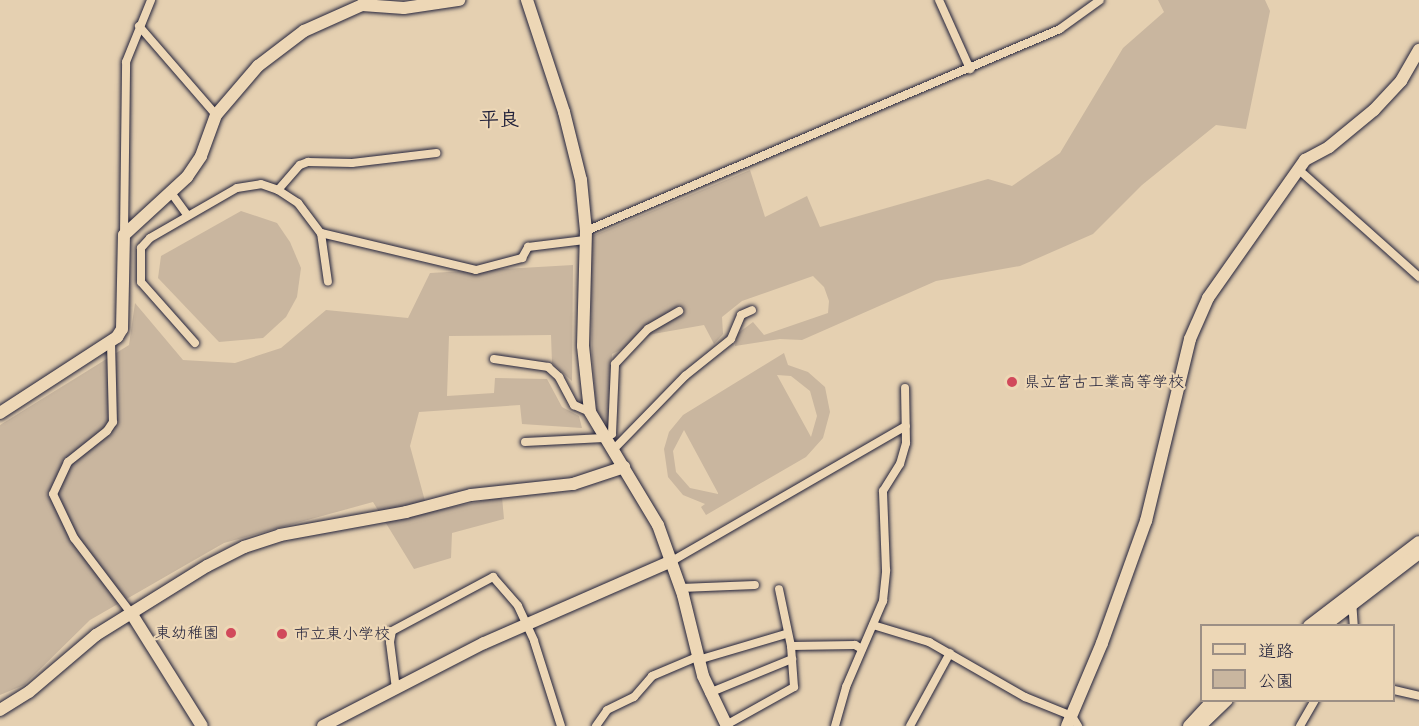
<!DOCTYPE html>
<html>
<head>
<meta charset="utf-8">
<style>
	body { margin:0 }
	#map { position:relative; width:1419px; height:726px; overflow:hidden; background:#e5d0b1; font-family:"Shantell Sans","Klee One",sans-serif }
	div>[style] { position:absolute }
	.green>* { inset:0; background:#c9b69f }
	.roads { filter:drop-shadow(0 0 2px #22223b) drop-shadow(0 0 2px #22223b) }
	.street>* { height:8px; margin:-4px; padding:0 4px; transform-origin:4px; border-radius:4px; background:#edd7b6 }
	.secondary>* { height:12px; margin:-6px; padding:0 6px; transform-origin:6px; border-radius:6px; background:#edd7b6 }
	.primary>* { height:12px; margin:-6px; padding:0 6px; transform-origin:6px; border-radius:6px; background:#edd7b6 }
	.dots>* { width:16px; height:16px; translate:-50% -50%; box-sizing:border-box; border:3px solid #edd7b6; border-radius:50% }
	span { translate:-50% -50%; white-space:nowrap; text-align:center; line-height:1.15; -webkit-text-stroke:4.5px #edd7b6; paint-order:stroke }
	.poi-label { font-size:16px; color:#22223b }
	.left { translate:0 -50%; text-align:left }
	.right { translate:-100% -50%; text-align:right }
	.quarter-label { font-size:20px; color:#22223b; font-weight:700 }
	.legend { position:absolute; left:1200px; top:624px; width:195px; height:78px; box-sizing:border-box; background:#edd7b6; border:2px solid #9c8f85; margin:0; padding:8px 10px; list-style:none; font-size:18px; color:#22223b }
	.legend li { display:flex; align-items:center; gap:12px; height:30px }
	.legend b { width:30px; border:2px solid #9c8f85 }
</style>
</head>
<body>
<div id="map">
	<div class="green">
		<div style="clip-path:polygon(1158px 0,1265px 0,1270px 11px,1246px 129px,1216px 125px,1142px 185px,1093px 234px,1020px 266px,936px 281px,802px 340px,780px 339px,735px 346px,737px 334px,753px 322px,764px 335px,828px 313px,829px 301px,824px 287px,813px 276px,742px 301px,722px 317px,723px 334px,714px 344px,704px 325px,653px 334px,612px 354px,608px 425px,597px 415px,592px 355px,590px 237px,750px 170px,765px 217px,807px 196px,820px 227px,988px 179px,1012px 186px,1060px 153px,1123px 48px,1164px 12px)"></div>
		<div style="clip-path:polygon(241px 211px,277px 223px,290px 242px,301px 268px,297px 297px,286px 317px,263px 338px,219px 342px,158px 278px,161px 256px)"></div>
		<div style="clip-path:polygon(573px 265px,572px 381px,552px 363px,551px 335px,449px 336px,447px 396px,494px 393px,495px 378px,547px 379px,562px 407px,579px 416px,582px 428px,522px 424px,520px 405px,419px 412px,410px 446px,428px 512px,502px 497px,504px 519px,452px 533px,451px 558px,414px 569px,373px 502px,224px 543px,90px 620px,24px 685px,0 695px,0 425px,129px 345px,135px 303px,183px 360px,235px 363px,281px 348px,326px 310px,408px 318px,430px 273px)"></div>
		<div style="clip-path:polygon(evenodd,784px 353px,788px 365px,808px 372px,825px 387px,830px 412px,823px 438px,806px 457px,706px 515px,701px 507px,705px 504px,683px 495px,668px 477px,664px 449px,669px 432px,683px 415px,784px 353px,777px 375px,791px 376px,810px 391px,817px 416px,811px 437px,777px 375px,784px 353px,684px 430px,718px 493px,718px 494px,690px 488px,676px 472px,673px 451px,684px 430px)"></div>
	</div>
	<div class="roads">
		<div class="street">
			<div style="left:939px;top:0;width:76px;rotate:65.8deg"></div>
			<div style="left:139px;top:26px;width:118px;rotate:49.1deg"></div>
			<div style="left:1299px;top:170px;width:161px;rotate:41.7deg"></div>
			<div style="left:278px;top:190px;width:33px;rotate:-49deg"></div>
			<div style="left:300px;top:165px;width:9px;rotate:-21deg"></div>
			<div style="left:308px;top:162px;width:44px;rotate:1.3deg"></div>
			<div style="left:352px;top:163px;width:85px;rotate:-6.8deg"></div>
			<div style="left:172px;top:194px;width:26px;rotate:54deg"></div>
			<div style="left:586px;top:231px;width:515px;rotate:-23.08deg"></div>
			<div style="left:1060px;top:29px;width:49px;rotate:-35.9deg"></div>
			<div style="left:321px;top:233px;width:159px;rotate:13.4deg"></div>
			<div style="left:476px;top:270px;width:48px;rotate:-14.6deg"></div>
			<div style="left:522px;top:258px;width:13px;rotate:-61deg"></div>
			<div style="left:528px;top:247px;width:57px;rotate:-7deg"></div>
			<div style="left:124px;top:235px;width:173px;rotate:-89.3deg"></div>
			<div style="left:126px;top:62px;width:67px;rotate:-68deg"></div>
			<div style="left:111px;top:342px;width:80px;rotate:88.6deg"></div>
			<div style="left:113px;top:422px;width:11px;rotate:124deg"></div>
			<div style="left:107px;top:431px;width:50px;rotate:141.5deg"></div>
			<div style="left:68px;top:462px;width:35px;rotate:115deg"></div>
			<div style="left:53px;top:494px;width:49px;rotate:64.5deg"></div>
			<div style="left:74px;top:538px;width:94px;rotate:52.8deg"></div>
			<div style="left:195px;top:343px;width:81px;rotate:-131.5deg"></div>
			<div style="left:141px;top:282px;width:34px;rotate:-90deg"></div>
			<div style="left:141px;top:248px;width:13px;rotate:-48deg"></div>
			<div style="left:150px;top:238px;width:100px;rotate:-29.9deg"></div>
			<div style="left:237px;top:188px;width:24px;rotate:-9deg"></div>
			<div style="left:261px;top:184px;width:18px;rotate:19deg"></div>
			<div style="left:278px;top:190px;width:24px;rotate:33deg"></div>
			<div style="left:298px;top:203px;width:38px;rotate:53deg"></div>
			<div style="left:321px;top:233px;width:49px;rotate:81.9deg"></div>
			<div style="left:494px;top:359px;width:55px;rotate:8.4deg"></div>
			<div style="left:548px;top:367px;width:15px;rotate:42deg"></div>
			<div style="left:559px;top:377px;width:32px;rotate:62deg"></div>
			<div style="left:574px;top:405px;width:17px;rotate:24deg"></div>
			<div style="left:525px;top:442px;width:79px;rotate:-2.9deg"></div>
			<div style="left:604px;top:438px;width:9px;rotate:-27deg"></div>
			<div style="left:612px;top:434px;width:70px;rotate:-87.5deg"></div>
			<div style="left:615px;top:364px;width:48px;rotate:-46.7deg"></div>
			<div style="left:648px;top:329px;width:36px;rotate:-30deg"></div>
			<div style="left:612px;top:451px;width:105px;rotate:-45.8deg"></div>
			<div style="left:685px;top:376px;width:59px;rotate:-38.8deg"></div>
			<div style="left:731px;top:339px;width:26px;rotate:-67deg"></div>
			<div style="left:741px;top:315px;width:12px;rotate:-24deg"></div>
			<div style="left:672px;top:561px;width:270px;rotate:-30deg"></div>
			<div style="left:681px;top:588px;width:74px;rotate:-2.3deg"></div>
			<div style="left:1352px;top:600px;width:26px;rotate:86deg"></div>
			<div style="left:873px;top:625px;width:59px;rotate:16.9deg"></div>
			<div style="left:929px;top:642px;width:111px;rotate:29.8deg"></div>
			<div style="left:1025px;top:697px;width:51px;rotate:22deg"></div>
			<div style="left:1072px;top:716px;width:12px;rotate:59deg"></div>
			<div style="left:791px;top:646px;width:64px;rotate:-0.9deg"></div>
			<div style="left:855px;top:645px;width:8px;rotate:30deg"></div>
			<div style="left:698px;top:660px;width:92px;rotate:-16.5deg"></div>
			<div style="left:396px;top:689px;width:47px;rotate:-97.3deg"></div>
			<div style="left:390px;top:642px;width:11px;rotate:-80deg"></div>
			<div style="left:392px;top:631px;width:115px;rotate:-28.1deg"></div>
			<div style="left:493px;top:577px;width:38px;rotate:49deg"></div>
			<div style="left:518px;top:606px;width:38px;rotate:65deg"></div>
			<div style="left:534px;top:641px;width:89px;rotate:72.4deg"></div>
			<div style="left:1394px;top:690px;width:26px;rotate:13deg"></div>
			<div style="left:709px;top:693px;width:90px;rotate:-22.3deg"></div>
			<div style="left:726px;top:725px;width:78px;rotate:-29.2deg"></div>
			<div style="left:794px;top:687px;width:41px;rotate:-94.2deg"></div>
			<div style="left:791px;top:646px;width:58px;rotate:-101.9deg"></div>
			<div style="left:596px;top:726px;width:19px;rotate:-55deg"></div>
			<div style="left:607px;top:710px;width:30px;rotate:-26deg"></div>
			<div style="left:634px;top:697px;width:28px;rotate:-49deg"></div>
			<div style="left:652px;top:676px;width:49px;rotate:-22.9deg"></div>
			<div style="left:835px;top:726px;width:41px;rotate:-74.2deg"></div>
			<div style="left:846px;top:687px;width:94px;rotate:-66.7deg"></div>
			<div style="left:883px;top:601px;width:31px;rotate:-84deg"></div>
			<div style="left:886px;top:570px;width:79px;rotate:-92.2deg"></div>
			<div style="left:883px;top:491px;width:32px;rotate:-58deg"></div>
			<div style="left:900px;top:464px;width:22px;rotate:-74deg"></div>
			<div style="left:906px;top:443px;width:55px;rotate:-91deg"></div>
			<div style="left:910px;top:726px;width:83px;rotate:-61.3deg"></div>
			<div style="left:1300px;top:726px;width:30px;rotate:-60deg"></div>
		</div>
		<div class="secondary">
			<div style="left:527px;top:0;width:118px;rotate:71.7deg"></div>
			<div style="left:564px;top:112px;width:70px;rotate:76deg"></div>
			<div style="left:581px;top:180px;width:51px;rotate:84.4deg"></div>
			<div style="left:586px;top:231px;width:115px;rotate:91.5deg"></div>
			<div style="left:583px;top:346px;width:66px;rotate:83.9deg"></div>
			<div style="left:590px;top:412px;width:132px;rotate:59deg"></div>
			<div style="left:658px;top:525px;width:74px;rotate:70.3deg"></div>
			<div style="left:683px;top:595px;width:83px;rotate:76.1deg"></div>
			<div style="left:703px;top:676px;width:55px;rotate:64.4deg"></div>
			<div style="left:0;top:413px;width:140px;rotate:-33deg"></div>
			<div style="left:117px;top:337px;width:9px;rotate:-58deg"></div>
			<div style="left:122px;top:329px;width:94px;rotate:-88.8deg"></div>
			<div style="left:124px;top:235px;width:86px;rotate:-42.6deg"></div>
			<div style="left:187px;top:177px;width:25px;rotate:-56deg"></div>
			<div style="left:201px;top:156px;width:44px;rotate:-69.9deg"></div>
			<div style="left:216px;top:115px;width:65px;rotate:-49.4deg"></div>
			<div style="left:258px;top:66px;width:58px;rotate:-37.3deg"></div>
			<div style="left:304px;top:31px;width:64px;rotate:-24.1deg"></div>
			<div style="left:362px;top:5px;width:42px;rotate:4.1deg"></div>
			<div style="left:404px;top:8px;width:56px;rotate:-8.3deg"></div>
			<div style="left:131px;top:613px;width:133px;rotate:57.9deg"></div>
			<div style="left:0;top:710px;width:34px;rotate:-32deg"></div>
			<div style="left:29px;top:692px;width:88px;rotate:-40.4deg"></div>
			<div style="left:96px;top:635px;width:131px;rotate:-31.9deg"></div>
			<div style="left:207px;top:566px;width:42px;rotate:-27.2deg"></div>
			<div style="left:244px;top:547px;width:38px;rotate:-18deg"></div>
			<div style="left:280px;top:535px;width:128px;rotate:-10.3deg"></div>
			<div style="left:406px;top:512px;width:67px;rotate:-14.7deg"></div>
			<div style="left:471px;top:495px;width:103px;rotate:-6.2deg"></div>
			<div style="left:573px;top:484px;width:54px;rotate:-18.4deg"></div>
			<div style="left:323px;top:726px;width:181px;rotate:-27.3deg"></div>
			<div style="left:484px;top:643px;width:205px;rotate:-23.6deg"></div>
			<div style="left:1067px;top:726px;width:90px;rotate:-67.1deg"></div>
			<div style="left:1102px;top:643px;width:130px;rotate:-70.2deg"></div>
			<div style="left:1146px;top:521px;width:187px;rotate:-76.4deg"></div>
			<div style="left:1190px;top:339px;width:45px;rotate:-66.3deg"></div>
			<div style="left:1208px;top:298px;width:169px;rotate:-54.9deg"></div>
			<div style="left:1305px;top:160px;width:27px;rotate:-28deg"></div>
			<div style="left:1329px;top:147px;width:58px;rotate:-39.4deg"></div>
			<div style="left:1374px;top:110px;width:40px;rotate:-47deg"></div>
			<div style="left:1401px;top:81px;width:36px;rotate:-60deg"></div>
		</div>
		<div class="primary">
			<div style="left:1309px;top:626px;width:138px;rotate:-37.4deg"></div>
			<div style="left:1324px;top:626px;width:120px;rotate:-37.5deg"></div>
			<div style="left:1189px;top:726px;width:35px;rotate:-47deg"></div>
			<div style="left:1200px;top:726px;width:37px;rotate:-44deg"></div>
		</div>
	</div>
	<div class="dots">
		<div style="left:1012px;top:382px;background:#d1495b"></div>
		<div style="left:231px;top:633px;background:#d1495b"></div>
		<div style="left:282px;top:634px;background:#d1495b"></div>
	</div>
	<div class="poi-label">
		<span class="left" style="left:1024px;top:382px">県立宮古工業高等学校</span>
		<span class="right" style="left:219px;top:633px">東幼稚園</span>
		<span class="left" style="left:294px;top:634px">市立東小学校</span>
	</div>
	<div class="quarter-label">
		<span style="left:499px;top:119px">平良</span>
	</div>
	<ul class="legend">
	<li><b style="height:8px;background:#edd7b6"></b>道路</li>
	<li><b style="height:16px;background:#c9b69f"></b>公園</li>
	</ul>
</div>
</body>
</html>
